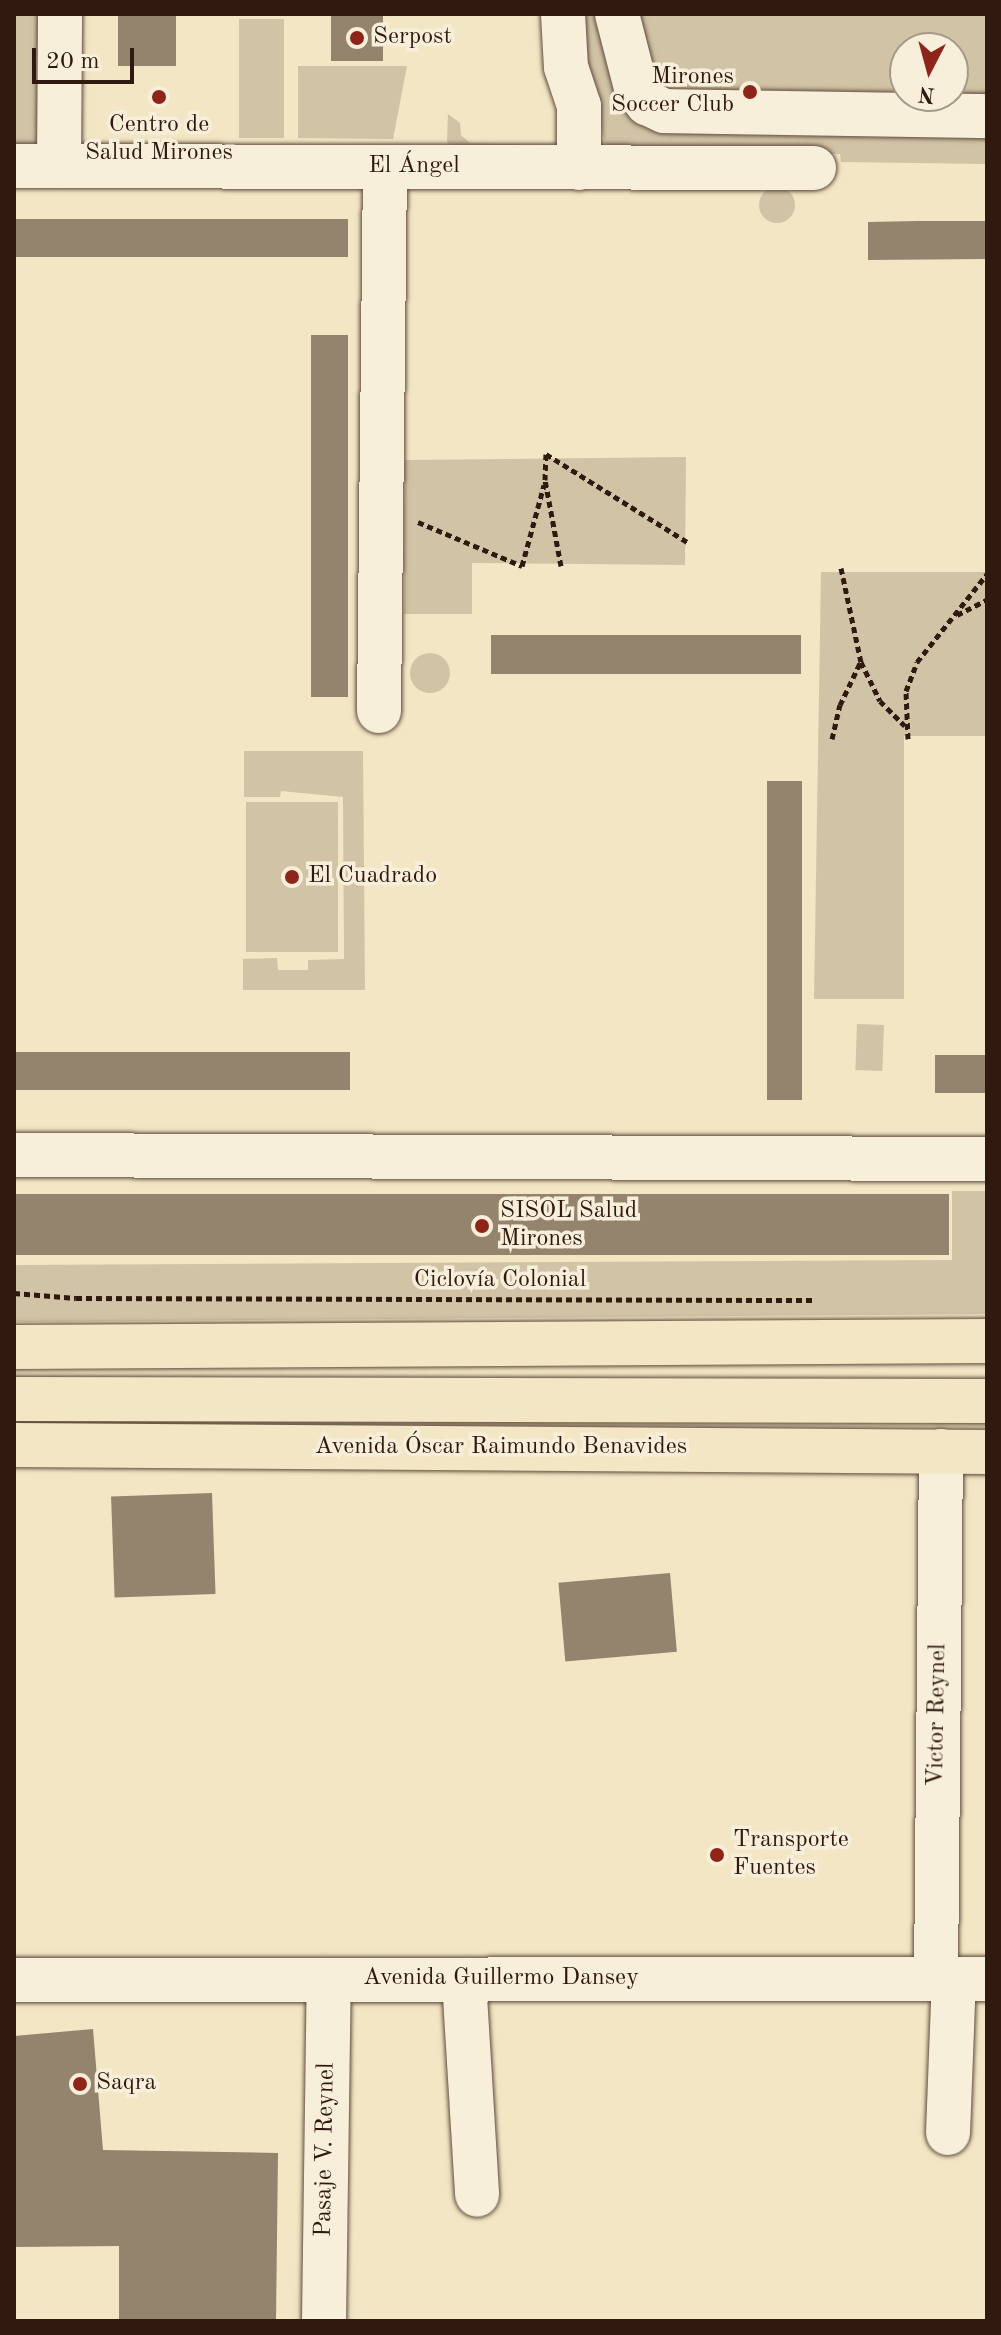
<!DOCTYPE html>
<html>
<head>
<meta charset="utf-8">
<style>
	body { margin:0 }
	#map { position:relative; width:1001px; height:2335px; overflow:hidden; background:#f2e6c4; font-family:"Old Standard TT",serif }
	div>[style] { position:absolute }
	.green>* { inset:0; background:#d1c3a5; transform-origin:0 0 }
	.round { border-radius:50% }
	.building>* { inset:0; background:#95846d; transform-origin:0 0 }
	.path>* { height:5px; margin-top:-2.5px; transform-origin:0; background:repeating-linear-gradient(90deg,#30190f 0 6px,transparent 0 10px) }
	.roads { filter:drop-shadow(0 0 2px #604c3c) drop-shadow(0 0 2px #604c3c) }
	.minor>* { height:44px; margin:-22px; padding:0 22px; transform-origin:22px; border-radius:22px; background:#f7efd9 }
	.major>* { height:44px; margin:-22px; padding:0 22px; transform-origin:22px; border-radius:22px; background:#f2e6c4 }
	.dots>* { width:22px; height:22px; translate:-50% -50%; box-sizing:border-box; border:4px solid #f7efd9; border-radius:50% }
	span { translate:-50% -50%; white-space:nowrap; text-align:center; line-height:1.15; -webkit-text-stroke:7px #f7efd9; paint-order:stroke }
	.poi-label { font-size:24px; color:#30190f }
	.left { translate:0 -50%; text-align:left }
	.right { translate:-100% -50%; text-align:right }
	.street-label { font-size:24px; color:#30190f }
	.frame { position:absolute; inset:0; border:16px solid #30190f; pointer-events:none }
	.north { position:absolute; left:889px; top:32px; width:80px; height:80px; box-sizing:border-box; background:#f7efd9; border:2px solid #a79988; border-radius:50%; rotate:186deg; font-size:22px; font-weight:700; line-height:32px; text-align:center; color:#30190f }
	.north::after { content:''; display:block; margin:auto; width:28px; height:36px; background:#8f2418; clip-path:polygon(50% 0,100% 100%,50% 72%,0 100%) }
	.scale { position:absolute; left:32px; top:48px; width:102px; height:36px; box-sizing:border-box; border:4px solid #30190f; border-top:0; padding-left:10px; font-size:24px; line-height:28px; white-space:nowrap; color:#30190f; -webkit-text-stroke:6px #f7efd9; paint-order:stroke }
</style>
</head>
<body>
<div id="map">
	<div class="green">
		<div style="clip-path:polygon(14px 14px,43px 14px,39px 144px,14px 149px)"></div>
		<div style="clip-path:polygon(evenodd,543px 14px,987px 14px,987px 164px,841px 162px,840px 154px,613px 152px,605px 143px,594px 88px,573px 49px,543px 49px,543px 14px,905px 48px,953px 48px,953px 96px,905px 96px,905px 48px)"></div>
		<div style="left:284px;top:19px;width:119px;height:45px;rotate:90deg"></div>
		<div style="clip-path:polygon(298px 66px,407px 66px,393px 139px,298px 138px)"></div>
		<div style="clip-path:polygon(448px 114px,460px 123px,461px 135px,470px 143px,540px 145px,533px 150px,457px 150px,447px 142px)"></div>
		<div class="round" style="left:759px;top:187px;width:36px;height:36px"></div>
		<div style="clip-path:polygon(686px 457px,685px 565px,472px 563px,472px 614px,404px 614px,405px 460px)"></div>
		<div style="clip-path:polygon(821px 572px,987px 572px,987px 736px,904px 736px,904px 999px,814px 999px)"></div>
		<div class="round" style="left:410px;top:653px;width:40px;height:40px"></div>
		<div style="clip-path:polygon(244px 751px,363px 751px,365px 990px,243px 990px,243px 959px,277px 958px,278px 970px,308px 970px,308px 960px,344px 959px,343px 797px,281px 791px,280px 797px,244px 797px)"></div>
		<div style="left:246px;top:802px;width:92px;height:150px"></div>
		<div style="left:857px;top:1024px;width:27px;height:46px;rotate:2deg"></div>
		<div style="clip-path:polygon(952px 1191px,987px 1191px,987px 1314px,14px 1322px,14px 1265px,952px 1260px)"></div>
	</div>
	<div class="building">
		<div style="left:118px;top:14px;width:58px;height:52px"></div>
		<div style="left:331px;top:14px;width:52px;height:47px"></div>
		<div style="left:14px;top:219px;width:334px;height:38px"></div>
		<div style="clip-path:polygon(917px 221px,987px 221px,987px 259px,868px 260px,868px 222px)"></div>
		<div style="left:311px;top:335px;width:37px;height:362px"></div>
		<div style="left:491px;top:635px;width:310px;height:39px"></div>
		<div style="left:767px;top:781px;width:35px;height:319px"></div>
		<div style="left:350px;top:1052px;width:38px;height:336px;rotate:90deg"></div>
		<div style="left:935px;top:1055px;width:52px;height:38px"></div>
		<div style="left:14px;top:1194px;width:935px;height:61px"></div>
		<div style="left:212px;top:1493px;width:101px;height:101px;rotate:88deg"></div>
		<div style="left:670px;top:1573px;width:79px;height:112px;rotate:85deg"></div>
		<div style="clip-path:polygon(93px 2029px,103px 2150px,278px 2153px,276px 2321px,119px 2321px,119px 2246px,14px 2247px,14px 2036px)"></div>
	</div>
	<div class="path">
		<div style="left:418px;top:522px;width:113px;rotate:22.9deg"></div>
		<div style="left:522px;top:566px;width:84px;rotate:-74.8deg"></div>
		<div style="left:561px;top:566px;width:87px;rotate:-100.5deg"></div>
		<div style="left:545px;top:480px;width:26px;rotate:-88deg"></div>
		<div style="left:546px;top:454px;width:168px;rotate:31.9deg"></div>
		<div style="left:841px;top:568px;width:96px;rotate:78deg"></div>
		<div style="left:861px;top:662px;width:43px;rotate:64deg"></div>
		<div style="left:880px;top:701px;width:35px;rotate:45deg"></div>
		<div style="left:957px;top:615px;width:34px;rotate:-27deg"></div>
		<div style="left:832px;top:739px;width:35px;rotate:-77deg"></div>
		<div style="left:840px;top:705px;width:47px;rotate:-64.5deg"></div>
		<div style="left:908px;top:739px;width:48px;rotate:-92.4deg"></div>
		<div style="left:906px;top:691px;width:31px;rotate:-69deg"></div>
		<div style="left:917px;top:662px;width:112px;rotate:-51.5deg"></div>
		<div style="left:14px;top:1293px;width:62px;rotate:4.6deg"></div>
		<div style="left:76px;top:1298px;width:738px;rotate:0.16deg"></div>
	</div>
	<div class="roads">
		<div class="minor">
			<div style="left:563px;top:14px;width:53px;rotate:86.8deg"></div>
			<div style="left:566px;top:67px;width:41px;rotate:71.6deg"></div>
			<div style="left:579px;top:106px;width:62px;rotate:90deg"></div>
			<div style="left:617px;top:14px;width:76px;rotate:75.6deg"></div>
			<div style="left:636px;top:88px;width:19px;rotate:54deg"></div>
			<div style="left:647px;top:103px;width:19px;rotate:25deg"></div>
			<div style="left:664px;top:111px;width:323px;rotate:0.9deg"></div>
			<div style="left:14px;top:166px;width:800px;rotate:0.14deg"></div>
			<div style="left:59px;top:166px;width:152px;rotate:-89.6deg"></div>
			<div style="left:379px;top:711px;width:544px;rotate:-89.37deg"></div>
			<div style="left:14px;top:1155px;width:973px;rotate:0.24deg"></div>
			<div style="left:936px;top:1979px;width:528px;rotate:-89.46deg"></div>
			<div style="left:14px;top:1980px;width:973px;rotate:-0.06deg"></div>
			<div style="left:464px;top:1980px;width:215px;rotate:86.5deg"></div>
			<div style="left:948px;top:2133px;width:154px;rotate:-87.8deg"></div>
			<div style="left:324px;top:2321px;width:341px;rotate:-89.2deg"></div>
		</div>
		<div class="major">
			<div style="left:14px;top:1347px;width:973px;rotate:-0.35deg"></div>
			<div style="left:14px;top:1399px;width:973px;rotate:0.12deg"></div>
			<div style="left:14px;top:1445px;width:973px;rotate:0.41deg"></div>
		</div>
	</div>
	<div class="dots">
		<div style="left:357px;top:38px;background:#8f2418"></div>
		<div style="left:750px;top:92px;background:#8f2418"></div>
		<div style="left:159px;top:97px;background:#8f2418"></div>
		<div style="left:292px;top:877px;background:#8f2418"></div>
		<div style="left:482px;top:1226px;background:#8f2418"></div>
		<div style="left:717px;top:1855px;background:#8f2418"></div>
		<div style="left:80px;top:2084px;background:#8f2418"></div>
	</div>
	<div class="poi-label">
		<span class="left" style="left:373px;top:38px">Serpost</span>
		<span class="right" style="left:734px;top:92px">Mirones<br>Soccer Club</span>
		<span style="left:159px;top:140px">Centro de<br>Salud Mirones</span>
		<span class="left" style="left:308px;top:877px">El Cuadrado</span>
		<span class="left" style="left:500px;top:1226px">SISOL Salud<br>Mirones</span>
		<span class="left" style="left:733px;top:1855px">Transporte<br>Fuentes</span>
		<span class="left" style="left:96px;top:2084px">Saqra</span>
	</div>
	<div class="street-label">
		<span style="left:414px;top:167px">El Ángel</span>
		<span style="left:500px;top:1281px">Ciclovía Colonial</span>
		<span style="left:501px;top:1448px">Avenida Óscar Raimundo Benavides</span>
		<span style="left:938px;top:1715px;rotate:-89deg">Victor Reynel</span>
		<span style="left:501px;top:1979px">Avenida Guillermo Dansey</span>
		<span style="left:326px;top:2150px;rotate:-89deg">Pasaje V. Reynel</span>
	</div>
	<div class="frame"></div>
	<div class="north">N</div>
	<div class="scale">20 m</div>
</div>
</body>
</html>
